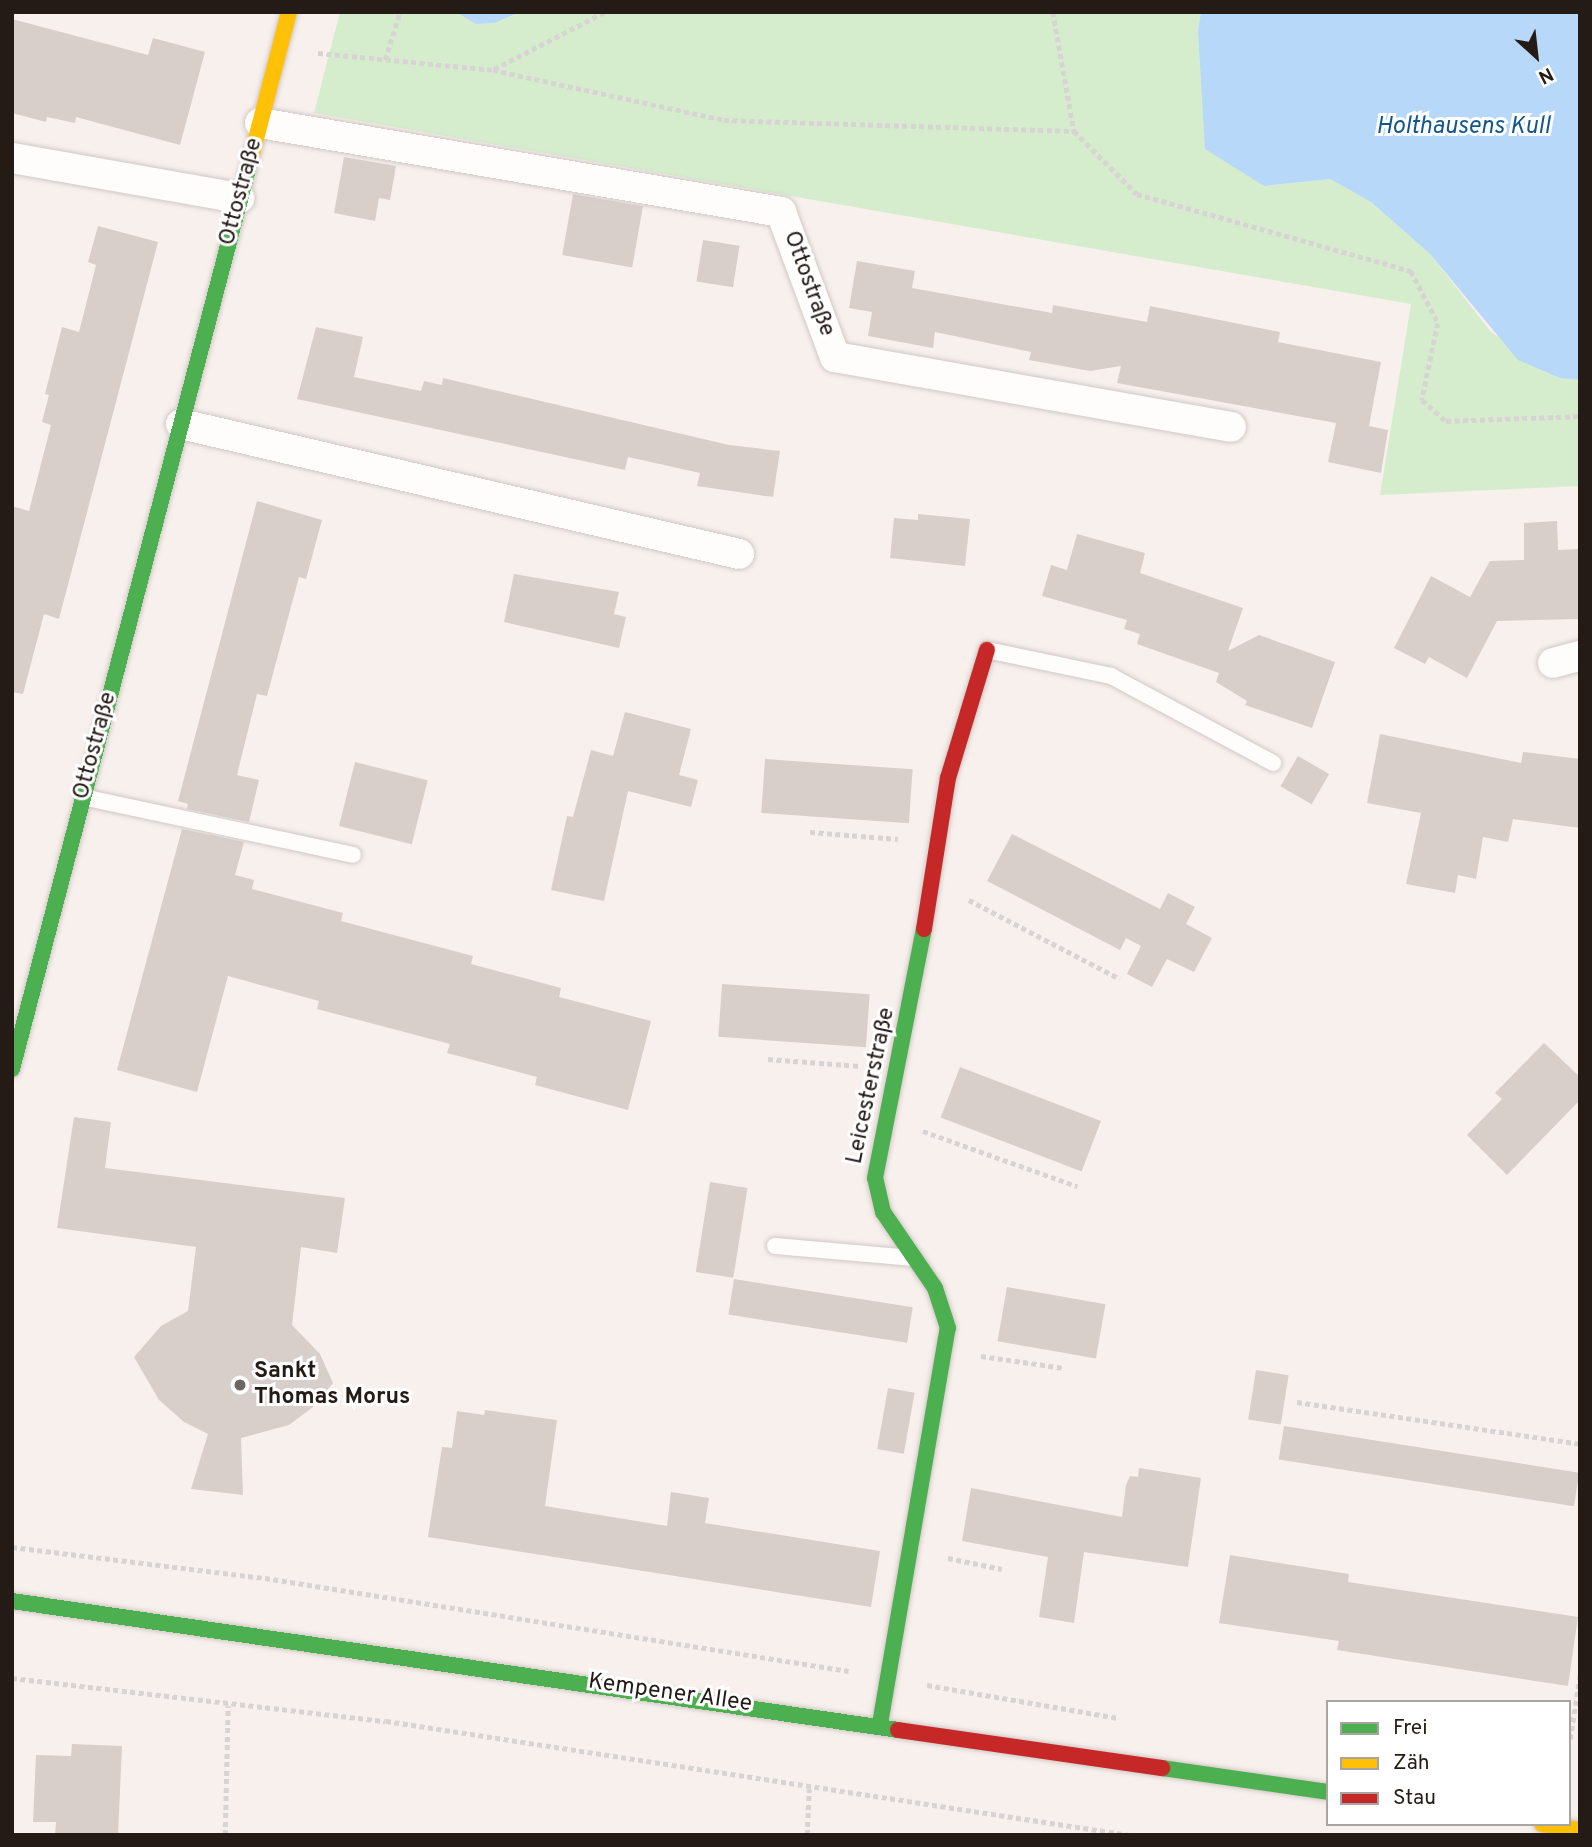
<!DOCTYPE html>
<html>
<head>
<meta charset="utf-8">
<style>
	body { margin:0 }
	#map { position:relative; width:1592px; height:1847px; overflow:hidden; background:#f7f0ed; font-family:Overpass,sans-serif }
	div>[style] { position:absolute }
	.green>* { inset:0; background:#d5edcd }
	.water>* { inset:0; background:#b7d8f8 }
	.building>* { inset:0; background:#d8cfcb; transform-origin:0 0 }
	.path>* { height:4.5px; margin-top:-2.25px; transform-origin:0; background:repeating-linear-gradient(90deg,#d7d4d3 0 5px,transparent 0 8.5px) }
	.roads { filter:drop-shadow(0 0 2px #d1c8c5) drop-shadow(0 0 2px #d1c8c5) }
	.lane>* { height:16px; margin:-8px; padding:0 8px; transform-origin:8px; border-radius:8px; background:#fefdfc }
	.street>* { height:30px; margin:-15px; padding:0 15px; transform-origin:15px; border-radius:15px; background:#fefdfc }
	.fast>* { height:16px; margin:-8px; padding:0 8px; transform-origin:8px; border-radius:8px; background:#4caf50 }
	.slow>* { height:16px; margin:-8px; padding:0 8px; transform-origin:8px; border-radius:8px; background:#ffc107 }
	.jam>* { height:16px; margin:-8px; padding:0 8px; transform-origin:8px; border-radius:8px; background:#c62828 }
	.dots>* { width:19px; height:19px; translate:-50% -50%; box-sizing:border-box; border:4px solid #fff; border-radius:50% }
	span { translate:-50% -50%; white-space:nowrap; text-align:center; line-height:1.15; -webkit-text-stroke:6px #fff; paint-order:stroke }
	.street-label { font-size:23px; color:#251b16 }
	.poi-label { font-size:23px; color:#251b16; font-weight:700 }
	.left { translate:0 -50%; text-align:left }
	.water-label { font-size:24px; color:#12578c; font-style:italic }
	.frame { position:absolute; inset:0; border:14px solid #251b16; pointer-events:none }
	.legend { position:absolute; left:1326px; top:1700px; width:245px; height:126px; box-sizing:border-box; background:#fff; border:2px solid #a8a4a2; margin:0; padding:9px 12px; list-style:none; font-size:21px; color:#251b16 }
	.legend li { display:flex; align-items:center; gap:14px; height:35px }
	.legend b { width:35px; border:2px solid #a8a4a2 }
	.north { position:absolute; left:1501px; top:21px; width:70px; height:70px; -webkit-text-stroke:5px #fff; paint-order:stroke; rotate:153deg; font-size:19px; font-weight:700; line-height:28px; text-align:center; color:#251b16 }
	.north::after { content:''; display:block; margin:auto; width:24px; height:32px; background:#251b16; clip-path:polygon(50% 0,100% 100%,50% 72%,0 100%) }
</style>
</head>
<body>
<div id="map">
	<div class="green">
		<div style="clip-path:polygon(340px 12px,456px 12px,476px 24px,495px 23px,521px 12px,1201px 12px,1198px 30px,1264px 186px,1330px 179px,1371px 202px,1430px 254px,1491px 332px,1560px 378px,1580px 380px,1580px 486px,1380px 495px,1411px 304px,314px 113px)"></div>
	</div>
	<div class="water">
		<div style="clip-path:polygon(456px 12px,520px 12px,495px 23px,476px 24px)"></div>
		<div style="clip-path:polygon(1201px 12px,1580px 12px,1580px 380px,1560px 378px,1518px 360px,1430px 254px,1371px 202px,1330px 179px,1264px 186px,1205px 149px,1198px 30px)"></div>
	</div>
	<div class="building">
		<div style="clip-path:polygon(12px 19px,148px 55px,153px 38px,205px 52px,180px 145px,76px 117px,75px 123px,47px 117px,46px 122px,12px 113px)"></div>
		<div style="clip-path:polygon(344px 157px,396px 166px,390px 200px,379px 198px,375px 221px,334px 213px)"></div>
		<div style="left:573px;top:194px;width:71px;height:62px;rotate:10deg"></div>
		<div style="clip-path:polygon(98px 226px,158px 242px,59px 619px,44px 614px,23px 694px,12px 692px,12px 506px,29px 511px,51px 425px,42px 422px,49px 395px,45px 394px,62px 327px,79px 332px,96px 265px,88px 262px)"></div>
		<div style="left:703px;top:240px;width:37px;height:42px;rotate:9deg"></div>
		<div style="clip-path:polygon(857px 261px,915px 271px,912px 288px,1052px 313px,1053px 305px,1147px 322px,1150px 306px,1280px 332px,1278px 342px,1381px 362px,1369px 426px,1388px 430px,1381px 473px,1328px 462px,1336px 423px,1117px 383px,1121px 366px,1090px 371px,1029px 360px,1031px 352px,935px 332px,933px 348px,868px 336px,872px 312px,849px 308px)"></div>
		<div style="clip-path:polygon(316px 327px,363px 337px,354px 377px,421px 391px,424px 381px,442px 385px,443px 378px,729px 445px,780px 451px,773px 497px,697px 486px,700px 473px,628px 457px,625px 470px,297px 399px)"></div>
		<div style="clip-path:polygon(257px 501px,322px 520px,306px 579px,299px 577px,267px 696px,257px 694px,237px 775px,259px 780px,249px 822px,187px 809px,188px 804px,178px 801px)"></div>
		<div style="clip-path:polygon(918px 514px,970px 519px,965px 566px,890px 558px,894px 518px,918px 520px)"></div>
		<div style="clip-path:polygon(1557px 521px,1558px 550px,1580px 549px,1580px 619px,1497px 621px,1467px 678px,1429px 657px,1425px 664px,1394px 648px,1431px 576px,1470px 597px,1490px 561px,1524px 560px,1524px 523px)"></div>
		<div style="clip-path:polygon(1077px 534px,1145px 553px,1140px 573px,1243px 608px,1228px 651px,1259px 635px,1335px 662px,1312px 728px,1245px 705px,1247px 701px,1216px 682px,1219px 673px,1137px 644px,1140px 634px,1124px 629px,1127px 620px,1042px 596px,1051px 565px,1067px 570px)"></div>
		<div style="clip-path:polygon(514px 574px,619px 592px,614px 614px,626px 617px,619px 648px,504px 622px)"></div>
		<div style="clip-path:polygon(625px 712px,691px 729px,679px 775px,698px 780px,691px 807px,628px 791px,604px 901px,551px 890px,567px 816px,573px 817px,591px 750px,613px 756px)"></div>
		<div style="clip-path:polygon(1380px 734px,1521px 763px,1523px 752px,1580px 759px,1580px 828px,1513px 819px,1508px 842px,1483px 837px,1476px 879px,1458px 875px,1455px 893px,1406px 884px,1421px 813px,1367px 803px)"></div>
		<div style="left:1298px;top:756px;width:36px;height:35px;rotate:30deg"></div>
		<div style="left:765px;top:759px;width:148px;height:54px;rotate:4deg"></div>
		<div style="left:355px;top:762px;width:75px;height:66px;rotate:14deg"></div>
		<div style="clip-path:polygon(182px 829px,244px 842px,235px 875px,254px 880px,252px 889px,343px 913px,341px 921px,473px 956px,471px 964px,561px 988px,559px 997px,651px 1021px,628px 1110px,535px 1085px,537px 1077px,447px 1053px,450px 1044px,317px 1009px,319px 1001px,228px 976px,197px 1092px,117px 1070px)"></div>
		<div style="clip-path:polygon(1012px 834px,1160px 909px,1168px 893px,1195px 907px,1186px 924px,1212px 938px,1194px 972px,1167px 959px,1152px 987px,1127px 974px,1141px 946px,1126px 938px,1120px 950px,987px 881px)"></div>
		<div style="left:722px;top:984px;width:148px;height:53px;rotate:4deg"></div>
		<div style="clip-path:polygon(1544px 1043px,1580px 1077px,1580px 1100px,1507px 1175px,1467px 1135px,1502px 1099px,1495px 1093px)"></div>
		<div style="left:960px;top:1067px;width:151px;height:54px;rotate:21deg"></div>
		<div style="clip-path:polygon(74px 1117px,111px 1122px,105px 1168px,345px 1198px,337px 1253px,301px 1247px,292px 1325px,320px 1354px,333px 1383px,313px 1407px,289px 1425px,241px 1438px,243px 1495px,191px 1489px,208px 1434px,184px 1422px,159px 1400px,134px 1357px,161px 1326px,188px 1311px,196px 1247px,57px 1228px)"></div>
		<div style="left:710px;top:1182px;width:38px;height:91px;rotate:9deg"></div>
		<div style="left:734px;top:1279px;width:181px;height:36px;rotate:9deg"></div>
		<div style="left:1007px;top:1287px;width:100px;height:55px;rotate:10deg"></div>
		<div style="left:1256px;top:1370px;width:33px;height:50px;rotate:9deg"></div>
		<div style="left:888px;top:1388px;width:27px;height:62px;rotate:10deg"></div>
		<div style="clip-path:polygon(485px 1410px,557px 1420px,545px 1506px,667px 1526px,671px 1492px,709px 1498px,705px 1523px,880px 1551px,871px 1607px,428px 1537px,442px 1447px,452px 1448px,457px 1411px,484px 1415px)"></div>
		<div style="left:1284px;top:1426px;width:299px;height:34px;rotate:9deg"></div>
		<div style="clip-path:polygon(1139px 1468px,1201px 1478px,1188px 1567px,1084px 1552px,1074px 1623px,1039px 1617px,1048px 1557px,962px 1541px,971px 1488px,1122px 1517px,1126px 1485px,1130px 1476px,1138px 1477px)"></div>
		<div style="clip-path:polygon(1230px 1555px,1349px 1574px,1348px 1582px,1578px 1617px,1568px 1686px,1337px 1650px,1339px 1641px,1219px 1623px)"></div>
		<div style="clip-path:polygon(72px 1744px,122px 1746px,118px 1835px,55px 1835px,56px 1822px,33px 1822px,36px 1755px,71px 1756px)"></div>
	</div>
	<div class="path">
		<div style="left:1053px;top:12px;width:121px;rotate:80deg"></div>
		<div style="left:318px;top:53px;width:176px;rotate:5.5deg"></div>
		<div style="left:493px;top:70px;width:236px;rotate:12.2deg"></div>
		<div style="left:724px;top:120px;width:350px;rotate:1.8deg"></div>
		<div style="left:1074px;top:131px;width:89px;rotate:45deg"></div>
		<div style="left:1137px;top:194px;width:285px;rotate:15.7deg"></div>
		<div style="left:1411px;top:271px;width:59px;rotate:62.6deg"></div>
		<div style="left:1438px;top:323px;width:79px;rotate:101.7deg"></div>
		<div style="left:1422px;top:400px;width:32px;rotate:41deg"></div>
		<div style="left:1446px;top:421px;width:134px;rotate:-2.1deg"></div>
		<div style="left:385px;top:60px;width:50px;rotate:-72.6deg"></div>
		<div style="left:494px;top:69px;width:125px;rotate:-27.2deg"></div>
		<div style="left:810px;top:832px;width:88px;rotate:4.5deg"></div>
		<div style="left:969px;top:900px;width:170px;rotate:27.6deg"></div>
		<div style="left:768px;top:1059px;width:92px;rotate:4.4deg"></div>
		<div style="left:923px;top:1131px;width:164px;rotate:19.7deg"></div>
		<div style="left:981px;top:1356px;width:84px;rotate:8.2deg"></div>
		<div style="left:1297px;top:1402px;width:286px;rotate:8.4deg"></div>
		<div style="left:12px;top:1547px;width:255px;rotate:7deg"></div>
		<div style="left:265px;top:1578px;width:591px;rotate:9.05deg"></div>
		<div style="left:948px;top:1558px;width:55px;rotate:11.5deg"></div>
		<div style="left:12px;top:1678px;width:376px;rotate:6.6deg"></div>
		<div style="left:386px;top:1721px;width:752px;rotate:8.72deg"></div>
		<div style="left:927px;top:1685px;width:194px;rotate:9.8deg"></div>
		<div style="left:1570px;top:1739px;width:65px;rotate:-81.1deg"></div>
		<div style="left:225px;top:1835px;width:129px;rotate:-88.7deg"></div>
		<div style="left:807px;top:1835px;width:46px;rotate:-87.5deg"></div>
	</div>
	<div class="roads">
		<div class="lane">
			<div style="left:987px;top:650px;width:127px;rotate:11.8deg"></div>
			<div style="left:1111px;top:676px;width:184px;rotate:28.2deg"></div>
			<div style="left:83px;top:797px;width:276px;rotate:12.1deg"></div>
			<div style="left:775px;top:1246px;width:137px;rotate:5deg"></div>
		</div>
		<div class="street">
			<div style="left:260px;top:123px;width:529px;rotate:9.69deg"></div>
			<div style="left:781px;top:212px;width:155px;rotate:69.6deg"></div>
			<div style="left:835px;top:357px;width:402px;rotate:10deg"></div>
			<div style="left:12px;top:158px;width:231px;rotate:10deg"></div>
			<div style="left:181px;top:424px;width:573px;rotate:13.11deg"></div>
			<div style="left:1553px;top:663px;width:28px;rotate:-15deg"></div>
		</div>
		<div class="fast">
			<div style="left:12px;top:1069px;width:942px;rotate:-75.3deg"></div>
			<div style="left:12px;top:1601px;width:895px;rotate:8.28deg"></div>
			<div style="left:880px;top:1724px;width:402px;rotate:-80.3deg"></div>
			<div style="left:948px;top:1328px;width:42px;rotate:-108deg"></div>
			<div style="left:935px;top:1288px;width:92px;rotate:-124.4deg"></div>
			<div style="left:883px;top:1212px;width:35px;rotate:-103deg"></div>
			<div style="left:875px;top:1178px;width:254px;rotate:-78.9deg"></div>
			<div style="left:1162px;top:1768px;width:168px;rotate:8.2deg"></div>
		</div>
		<div class="slow">
			<div style="left:251px;top:158px;width:151px;rotate:-75.4deg"></div>
			<div style="left:1542px;top:1824px;width:38px;rotate:9deg"></div>
		</div>
		<div class="jam">
			<div style="left:924px;top:929px;width:153px;rotate:-81deg"></div>
			<div style="left:948px;top:778px;width:134px;rotate:-73.1deg"></div>
			<div style="left:898px;top:1730px;width:267px;rotate:8.2deg"></div>
		</div>
	</div>
	<div class="dots">
		<div style="left:240px;top:1385px;background:#6e6661"></div>
	</div>
	<div class="street-label">
		<span style="left:242px;top:192px;rotate:-75deg">Ottostraße</span>
		<span style="left:808px;top:284px;rotate:70deg">Ottostraße</span>
		<span style="left:96px;top:746px;rotate:-75deg">Ottostraße</span>
		<span style="left:872px;top:1086px;rotate:-78deg">Leicesterstraße</span>
		<span style="left:670px;top:1694px;rotate:8deg">Kempener Allee</span>
	</div>
	<div class="poi-label">
		<span class="left" style="left:254px;top:1385px">Sankt<br>Thomas Morus</span>
	</div>
	<div class="water-label">
		<span style="left:1463px;top:128px">Holthausens Kull</span>
	</div>
	<div class="frame"></div>
	<ul class="legend">
	<li><b style="height:9px;background:#4caf50"></b>Frei</li>
	<li><b style="height:9px;background:#ffc107"></b>Zäh</li>
	<li><b style="height:9px;background:#c62828"></b>Stau</li>
	</ul>
	<div class="north">N</div>
</div>
</body>
</html>
